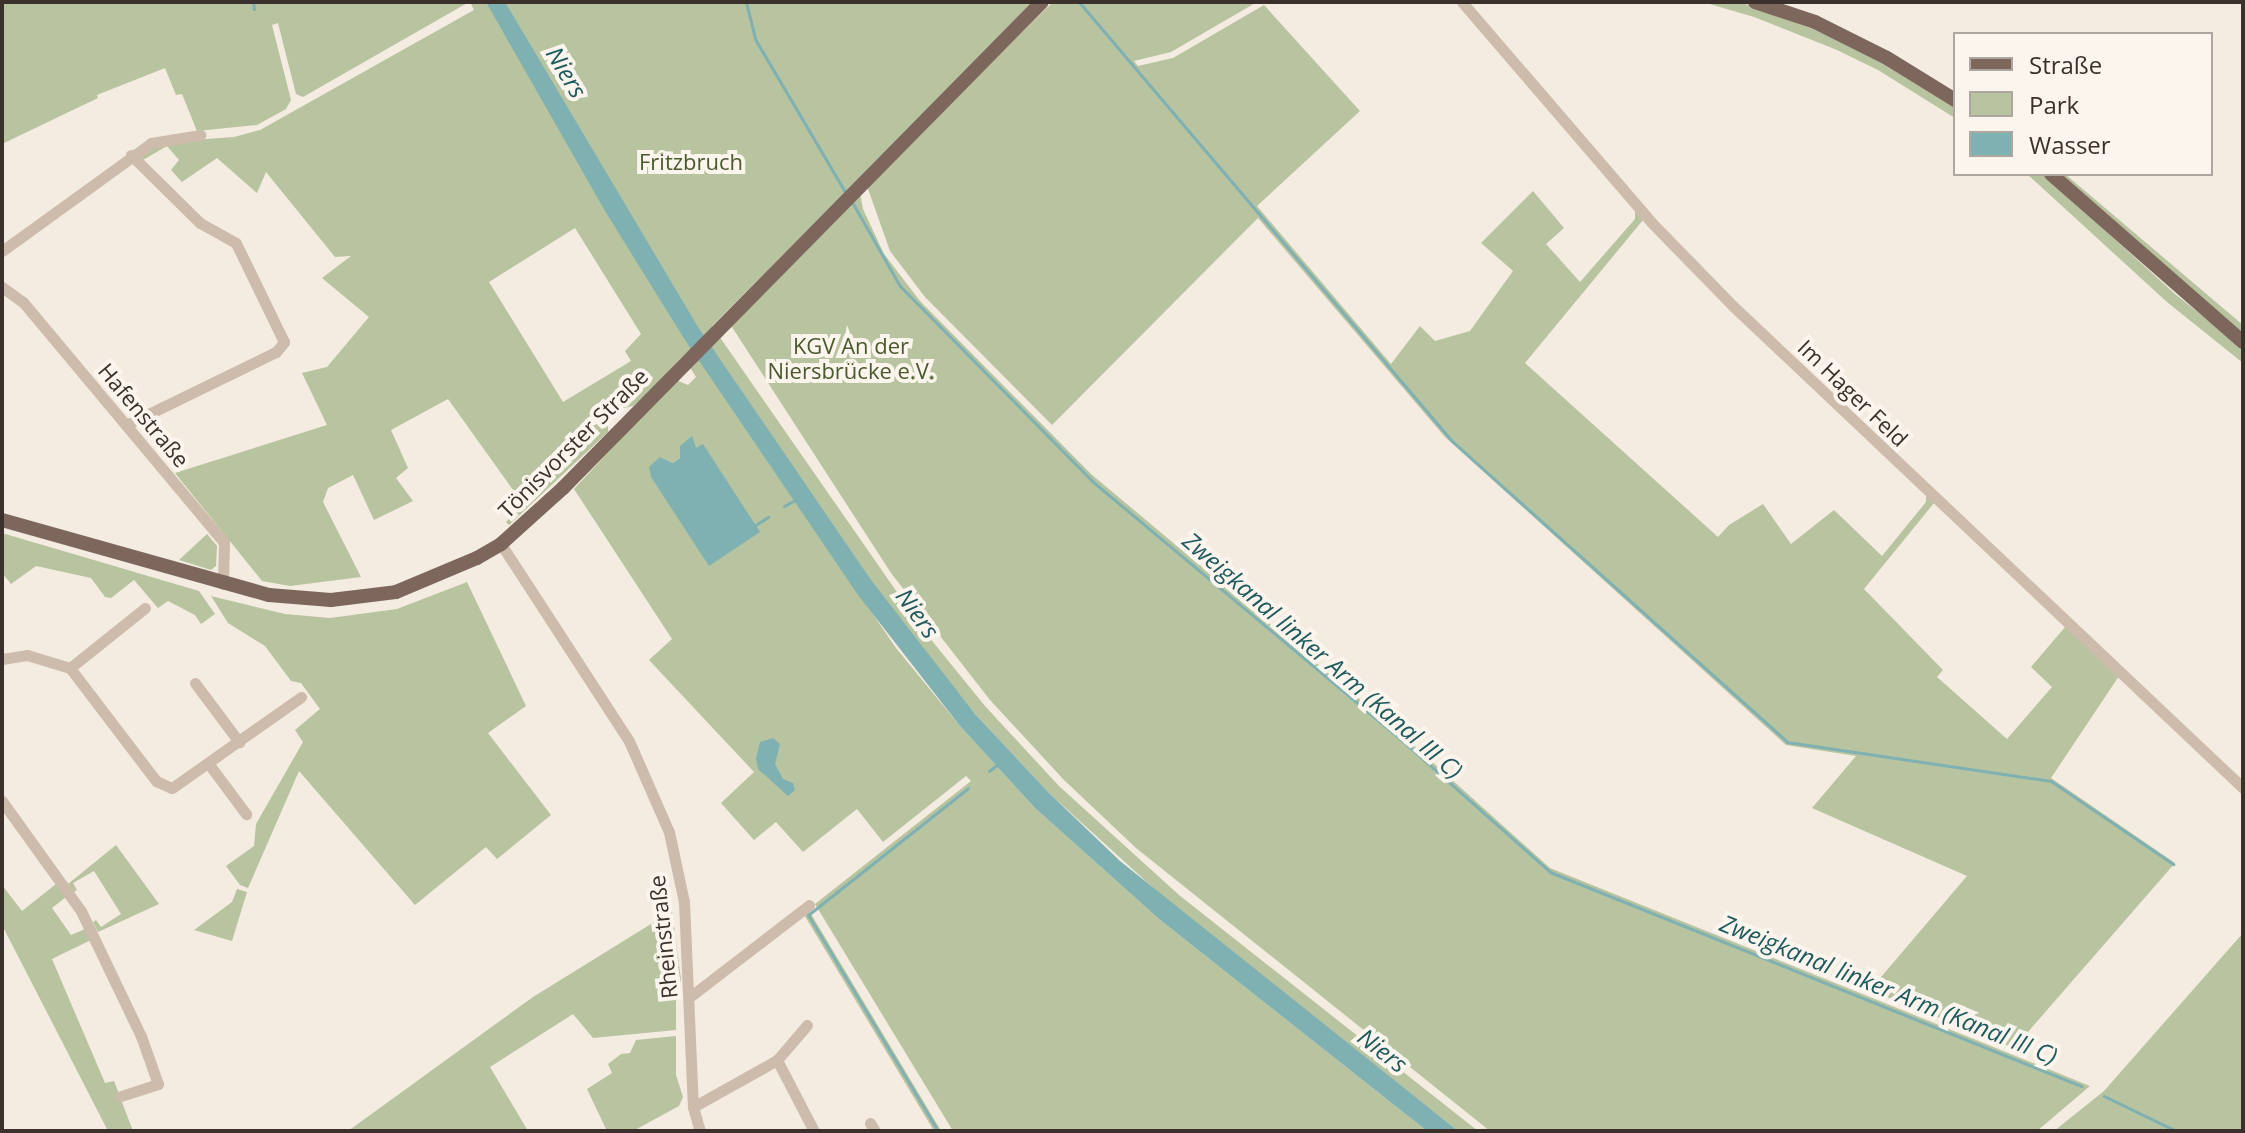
<!DOCTYPE html>
<html>
<head>
<meta charset="utf-8">
<style>
	body { margin:0 }
	#map { position:relative; width:2245px; height:1133px; overflow:hidden; background:#f4ebe1; font-family:"Open Sans",sans-serif }
	div>[style] { position:absolute }
	.green>* { inset:0; background:#b8c4a0 }
	.water>* { inset:0; background:#7fb0b2 }
	.stream>* { height:3px; margin:-1.5px; padding:0 1.5px; transform-origin:1.5px; border-radius:1.5px; background:#7fb0b2 }
	.minor>* { height:11px; margin:-5.5px; padding:0 5.5px; transform-origin:5.5px; border-radius:5.5px; background:#cdbbac }
	.major>* { height:14px; margin:-7px; padding:0 7px; transform-origin:7px; border-radius:7px; background:#7d675c }
	span { translate:-50% -50%; white-space:nowrap; text-align:center; line-height:1.15; -webkit-text-stroke:8px #fbf5ee; paint-order:stroke }
	.park-label { font-size:22px; color:#4a5a2e }
	.street-label { font-size:22px; color:#3b302b }
	.water-label { font-size:24px; color:#1f5a5e; font-style:italic }
	.frame { position:absolute; inset:0; border:4px solid #3b302b; pointer-events:none }
	.legend { position:absolute; left:1953px; top:32px; width:260px; height:144px; box-sizing:border-box; background:#fbf5ee; border:2px solid #aea6a0; margin:0; padding:10px 14px; list-style:none; font-size:24px; color:#3b302b }
	.legend li { display:flex; align-items:center; gap:16px; height:40px }
	.legend b { width:40px; border:2px solid #aea6a0 }
</style>
</head>
<body>
<div id="map">
	<div class="green">
		<div style="clip-path:polygon(2px 2px,469px 2px,303px 97px,296px 94px,278px 23px,272px 25px,291px 100px,286px 109px,257px 125px,197px 131px,182px 94px,176px 95px,165px 68px,97px 95px,98px 98px,2px 144px)"></div>
		<div style="clip-path:polygon(evenodd,470px 2px,1036px 2px,860px 193px,863px 209px,884px 254px,920px 301px,1091px 474px,1400px 733px,1550px 868px,2090px 1086px,2037px 1131px,1490px 1131px,1136px 848px,1064px 780px,990px 700px,891px 573px,730px 324px,841px 197px,712px 326px,924px 631px,985px 706px,1059px 786px,1179px 895px,1478px 1131px,1458px 1131px,1171px 904px,1050px 794px,975px 714px,910px 634px,688px 343px,896px 648px,960px 726px,1035px 808px,1159px 919px,1427px 1131px,953px 1131px,815px 904px,971px 781px,966px 776px,883px 842px,857px 809px,803px 852px,776px 822px,754px 840px,721px 803px,754px 772px,649px 660px,672px 639px,574px 489px,676px 380px,688px 385px,696px 377px,683px 356px,642px 399px,633px 406px,618px 409px,608px 418px,608px 432px,509px 525px,506px 522px,523px 504px,448px 399px,391px 430px,408px 468px,396px 478px,413px 501px,374px 520px,353px 475px,328px 488px,323px 502px,361px 577px,290px 586px,262px 581px,175px 473px,327px 425px,302px 373px,327px 367px,369px 317px,322px 278px,351px 256px,335px 257px,266px 172px,257px 193px,217px 158px,182px 182px,171px 170px,179px 160px,167px 146px,143px 160px,141px 154px,165px 142px,234px 137px,260px 130px,474px 10px,470px 2px,575px 228px,641px 334px,625px 351px,631px 361px,563px 402px,489px 282px,575px 228px,470px 2px,660px 457px,673px 463px,680px 458px,709px 565px,660px 457px)"></div>
		<div style="clip-path:polygon(1053px 2px,1257px 2px,1171px 52px,1134px 61px,1138px 66px,1173px 58px,1264px 5px,1360px 111px,1257px 206px,1391px 364px,1420px 326px,1435px 341px,1470px 331px,1513px 271px,1481px 243px,1533px 191px,1564px 228px,1546px 244px,1580px 282px,1635px 219px,1635px 211px,1643px 220px,1525px 363px,1718px 537px,1729px 525px,1763px 504px,1791px 544px,1834px 510px,1882px 556px,1926px 502px,1926px 495px,1934px 503px,1864px 589px,1943px 670px,1937px 677px,2007px 739px,2052px 687px,2031px 667px,2066px 626px,2119px 676px,2051px 778px,2175px 863px,2014px 1048px,1870px 990px,1967px 876px,1812px 808px,1856px 756px,1786px 745px,1445px 437px,1258px 218px,1052px 425px,925px 297px,890px 251px,867px 186px)"></div>
		<div style="clip-path:polygon(1703px 2px,1740px 2px,1813px 29px,1874px 57px,1955px 107px,1955px 118px,1878px 70px,1837px 50px,1754px 17px)"></div>
		<div style="clip-path:polygon(2027px 174px,2043px 174px,2175px 294px,2243px 348px,2243px 363px,2167px 302px)"></div>
		<div style="clip-path:polygon(2058px 174px,2065px 174px,2243px 325px,2243px 335px)"></div>
		<div style="clip-path:polygon(2px 533px,199px 591px,215px 614px,201px 624px,195px 615px,168px 601px,158px 608px,134px 580px,111px 598px,105px 597px,91px 578px,36px 566px,11px 584px,2px 573px)"></div>
		<div style="clip-path:polygon(207px 534px,217px 546px,216px 566px,211px 570px,179px 560px)"></div>
		<div style="clip-path:polygon(467px 582px,526px 706px,488px 733px,551px 815px,497px 859px,486px 847px,415px 905px,299px 771px,248px 888px,240px 885px,226px 866px,254px 846px,256px 824px,303px 742px,295px 730px,320px 709px,301px 683px,291px 681px,265px 646px,228px 623px,211px 596px,285px 614px,330px 618px,397px 609px)"></div>
		<div style="clip-path:polygon(116px 845px,159px 904px,98px 932px,93px 922px,96px 920px,101px 927px,121px 914px,94px 871px,73px 883px,77px 890px,74px 892px,68px 884px)"></div>
		<div style="clip-path:polygon(56px 884px,66px 897px,52px 908px,71px 935px,85px 929px,91px 940px,52px 959px,105px 1083px,114px 1081px,133px 1131px,108px 1131px,2px 925px,2px 885px,22px 911px)"></div>
		<div style="clip-path:polygon(237px 889px,247px 892px,232px 941px,194px 930px,232px 902px)"></div>
		<div style="clip-path:polygon(808px 909px,940px 1129px,942px 1131px,934px 1131px,803px 913px)"></div>
		<div style="clip-path:polygon(672px 911px,681px 979px,676px 998px,676px 1030px,593px 1038px,573px 1014px,490px 1067px,528px 1131px,348px 1131px,533px 997px)"></div>
		<div style="clip-path:polygon(2243px 933px,2243px 1131px,2054px 1131px,2104px 1091px)"></div>
		<div style="clip-path:polygon(676px 1036px,676px 1075px,683px 1097px,679px 1106px,633px 1131px,607px 1131px,587px 1089px,612px 1073px,608px 1064px,621px 1054px,630px 1053px,636px 1040px)"></div>
	</div>
	<div class="water">
		<div style="clip-path:polygon(486px 2px,505px 2px,698px 327px,871px 580px,975px 714px,1050px 794px,1120px 861px,1458px 1131px,1427px 1131px,1159px 919px,1035px 808px,960px 726px,858px 595px,685px 340px,605px 211px)"></div>
		<div style="clip-path:polygon(692px 436px,696px 448px,703px 444px,760px 532px,709px 566px,651px 477px,649px 467px,660px 457px,673px 463px,680px 458px,680px 446px)"></div>
		<div style="clip-path:polygon(773px 738px,780px 744px,775px 764px,783px 779px,793px 783px,795px 790px,788px 796px,758px 769px,756px 758px,760px 742px)"></div>
	</div>
	<div class="stream">
		<div style="left:253px;top:2px;width:7px;rotate:82deg"></div>
		<div style="left:746px;top:2px;width:38px;rotate:76deg"></div>
		<div style="left:755px;top:39px;width:178px;rotate:59.5deg"></div>
		<div style="left:1079px;top:2px;width:576px;rotate:49.65deg"></div>
		<div style="left:1452px;top:441px;width:450px;rotate:41.9deg"></div>
		<div style="left:1787px;top:742px;width:267px;rotate:8.4deg"></div>
		<div style="left:2051px;top:781px;width:148px;rotate:34.2deg"></div>
		<div style="left:852px;top:202px;width:97px;rotate:60.3deg"></div>
		<div style="left:900px;top:286px;width:274px;rotate:45.4deg"></div>
		<div style="left:1092px;top:481px;width:410px;rotate:39.9deg"></div>
		<div style="left:1406px;top:744px;width:193px;rotate:41.6deg"></div>
		<div style="left:1550px;top:872px;width:573px;rotate:21.95deg"></div>
		<div style="left:784px;top:506px;width:13px;rotate:-29deg"></div>
		<div style="left:754px;top:526px;width:17px;rotate:-33deg"></div>
		<div style="left:989px;top:771px;width:11px;rotate:-38deg"></div>
		<div style="left:2104px;top:1096px;width:80px;rotate:25.9deg"></div>
		<div style="left:938px;top:1131px;width:252px;rotate:-121deg"></div>
		<div style="left:808px;top:915px;width:204px;rotate:-38.4deg"></div>
	</div>
	<div class="minor">
		<div style="left:1462px;top:2px;width:291px;rotate:49.3deg"></div>
		<div style="left:1652px;top:223px;width:116px;rotate:45.7deg"></div>
		<div style="left:1733px;top:306px;width:702px;rotate:43.38deg"></div>
		<div style="left:2px;top:251px;width:184px;rotate:-35.9deg"></div>
		<div style="left:151px;top:143px;width:50px;rotate:-9.3deg"></div>
		<div style="left:2px;top:287px;width:26px;rotate:36deg"></div>
		<div style="left:23px;top:302px;width:313px;rotate:50.1deg"></div>
		<div style="left:224px;top:542px;width:42px;rotate:91.4deg"></div>
		<div style="left:126px;top:425px;width:167px;rotate:-26deg"></div>
		<div style="left:276px;top:352px;width:13px;rotate:-51deg"></div>
		<div style="left:284px;top:342px;width:110px;rotate:-115.9deg"></div>
		<div style="left:236px;top:243px;width:41px;rotate:-150.9deg"></div>
		<div style="left:200px;top:223px;width:97px;rotate:-135.4deg"></div>
		<div style="left:501px;top:544px;width:235px;rotate:57deg"></div>
		<div style="left:629px;top:741px;width:99px;rotate:66.3deg"></div>
		<div style="left:669px;top:832px;width:72px;rotate:77.9deg"></div>
		<div style="left:684px;top:902px;width:205px;rotate:87.5deg"></div>
		<div style="left:693px;top:1107px;width:25px;rotate:74deg"></div>
		<div style="left:2px;top:659px;width:25px;rotate:-9deg"></div>
		<div style="left:27px;top:655px;width:45px;rotate:16.8deg"></div>
		<div style="left:70px;top:668px;width:142px;rotate:52.7deg"></div>
		<div style="left:156px;top:781px;width:17px;rotate:24deg"></div>
		<div style="left:172px;top:788px;width:158px;rotate:-35.2deg"></div>
		<div style="left:70px;top:668px;width:96px;rotate:-38.7deg"></div>
		<div style="left:195px;top:683px;width:74px;rotate:53.3deg"></div>
		<div style="left:208px;top:763px;width:64px;rotate:53.3deg"></div>
		<div style="left:2px;top:801px;width:135px;rotate:54.3deg"></div>
		<div style="left:81px;top:911px;width:139px;rotate:64.4deg"></div>
		<div style="left:141px;top:1036px;width:51px;rotate:70.5deg"></div>
		<div style="left:158px;top:1084px;width:40px;rotate:162deg"></div>
		<div style="left:691px;top:996px;width:149px;rotate:-37.6deg"></div>
		<div style="left:777px;top:1060px;width:80px;rotate:62.5deg"></div>
		<div style="left:693px;top:1107px;width:96px;rotate:-29.2deg"></div>
		<div style="left:777px;top:1060px;width:46px;rotate:-49.4deg"></div>
		<div style="left:870px;top:1123px;width:9px;rotate:58deg"></div>
	</div>
	<div class="major">
		<div style="left:1755px;top:2px;width:63px;rotate:18.4deg"></div>
		<div style="left:1815px;top:22px;width:80px;rotate:26.6deg"></div>
		<div style="left:1887px;top:58px;width:80px;rotate:31.7deg"></div>
		<div style="left:2051px;top:174px;width:255px;rotate:41.2deg"></div>
		<div style="left:2px;top:520px;width:277px;rotate:15.7deg"></div>
		<div style="left:269px;top:595px;width:62px;rotate:4.6deg"></div>
		<div style="left:331px;top:600px;width:65px;rotate:-7deg"></div>
		<div style="left:396px;top:592px;width:88px;rotate:-22.8deg"></div>
		<div style="left:477px;top:558px;width:28px;rotate:-30deg"></div>
		<div style="left:501px;top:544px;width:84px;rotate:-42.1deg"></div>
		<div style="left:563px;top:488px;width:682px;rotate:-45.42deg"></div>
	</div>
	<div class="park-label">
		<span style="left:691px;top:162px">Fritzbruch</span>
		<span style="left:851px;top:358px">KGV An der<br>Niersbrücke e.V.</span>
	</div>
	<div class="street-label">
		<span style="left:1853px;top:393px;rotate:44deg">Im Hager Feld</span>
		<span style="left:144px;top:415px;rotate:50deg">Hafenstraße</span>
		<span style="left:573px;top:443px;rotate:-45deg">Tönisvorster Straße</span>
		<span style="left:663px;top:937px;rotate:-96deg">Rheinstraße</span>
	</div>
	<div class="water-label">
		<span style="left:567px;top:72px;rotate:59deg">Niers</span>
		<span style="left:918px;top:613px;rotate:54deg">Niers</span>
		<span style="left:1323px;top:655px;rotate:41deg">Zweigkanal linker Arm (Kanal III C)</span>
		<span style="left:1889px;top:989px;rotate:22deg">Zweigkanal linker Arm (Kanal III C)</span>
		<span style="left:1383px;top:1050px;rotate:38deg">Niers</span>
	</div>
	<div class="frame"></div>
	<ul class="legend">
	<li><b style="height:10px;background:#7d675c"></b>Straße</li>
	<li><b style="height:22px;background:#b8c4a0"></b>Park</li>
	<li><b style="height:22px;background:#7fb0b2"></b>Wasser</li>
	</ul>
</div>
</body>
</html>
